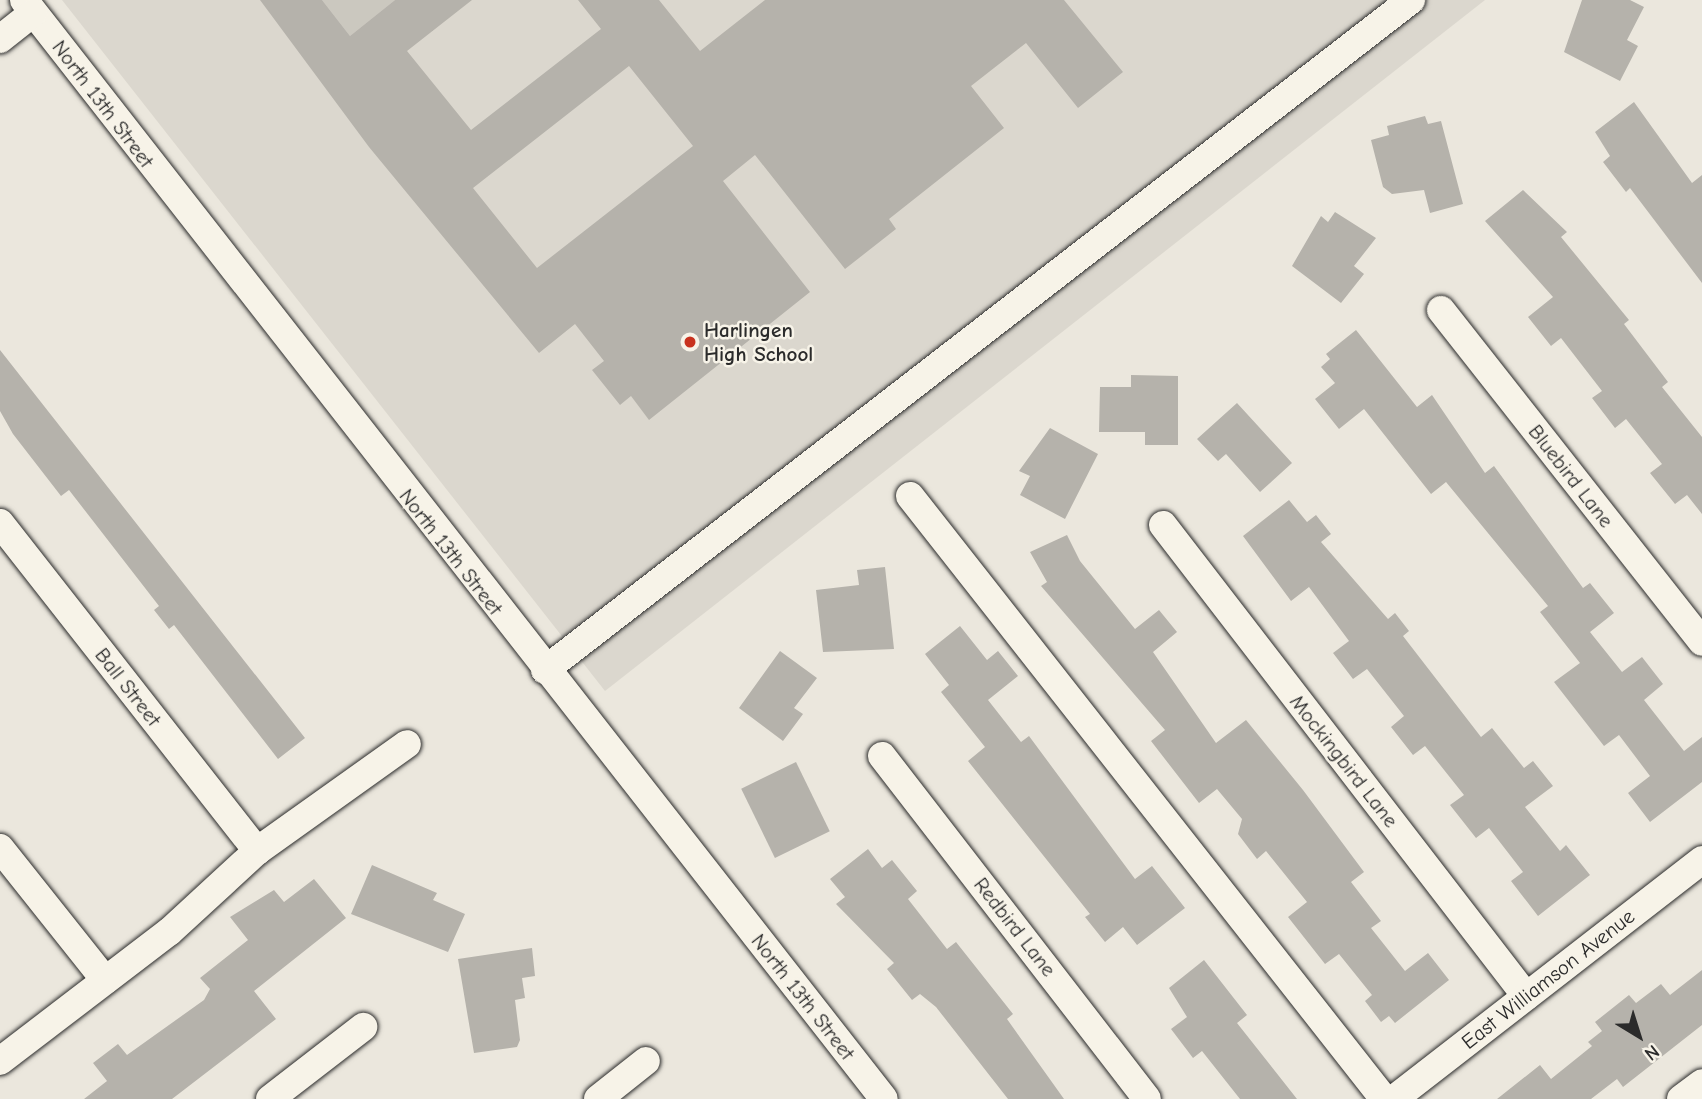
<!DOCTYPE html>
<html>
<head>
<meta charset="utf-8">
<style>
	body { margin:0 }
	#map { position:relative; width:1702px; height:1099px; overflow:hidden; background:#ebe7dd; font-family:"Comic Neue",sans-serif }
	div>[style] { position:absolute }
	.built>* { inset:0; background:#dbd7ce }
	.green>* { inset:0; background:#cbc8bf }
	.building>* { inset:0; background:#b5b2ab; transform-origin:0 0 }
	.roads { filter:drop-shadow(0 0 2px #2b2b2b) drop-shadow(0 0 2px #2b2b2b) }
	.minor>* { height:28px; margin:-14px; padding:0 14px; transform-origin:14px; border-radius:14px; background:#f7f3e8 }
	.dots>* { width:19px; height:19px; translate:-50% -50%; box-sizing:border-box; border:4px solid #f7f3e8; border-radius:50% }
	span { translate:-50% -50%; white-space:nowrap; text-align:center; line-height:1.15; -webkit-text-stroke:5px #f7f3e8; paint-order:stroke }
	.street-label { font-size:21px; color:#2b2b2b }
	.poi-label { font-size:21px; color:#2b2b2b; font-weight:700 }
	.left { translate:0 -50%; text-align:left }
	.north { position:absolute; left:1604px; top:1001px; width:70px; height:70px; -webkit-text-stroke:5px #f7f3e8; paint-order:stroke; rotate:142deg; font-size:19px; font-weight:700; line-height:28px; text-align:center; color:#2b2b2b }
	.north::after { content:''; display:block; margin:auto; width:24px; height:32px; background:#2b2b2b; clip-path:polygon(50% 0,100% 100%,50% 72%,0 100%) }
</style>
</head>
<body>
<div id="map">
	<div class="built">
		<div style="clip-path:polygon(62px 0,1485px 0,605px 691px)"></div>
	</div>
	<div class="green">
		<div style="clip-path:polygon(322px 0,395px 0,350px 36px)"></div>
	</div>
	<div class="building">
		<div style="clip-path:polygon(evenodd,260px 0,322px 0,350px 36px,395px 0,472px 0,407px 51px,471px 130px,601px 29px,578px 0,659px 0,700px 51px,765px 0,1064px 0,1123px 72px,1078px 108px,1026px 43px,971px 86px,1004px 128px,889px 219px,896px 229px,845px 269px,755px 155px,723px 181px,810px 292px,649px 420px,631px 396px,620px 405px,592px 370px,604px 361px,575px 324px,539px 353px,369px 147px,260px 0,629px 66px,693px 146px,537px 268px,473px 188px,629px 66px)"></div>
		<div style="clip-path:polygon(1582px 0,1630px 0,1644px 7px,1627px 40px,1638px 46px,1620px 81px,1564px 52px)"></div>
		<div style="clip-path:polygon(1634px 102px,1692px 183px,1702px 175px,1702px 283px,1630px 188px,1626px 192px,1603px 162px,1610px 156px,1595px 132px)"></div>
		<div style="clip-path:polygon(1425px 116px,1428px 124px,1441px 121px,1463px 204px,1430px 213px,1424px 190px,1392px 194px,1383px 187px,1371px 140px,1389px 135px,1387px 126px)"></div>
		<div style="clip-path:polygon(1523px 190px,1567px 232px,1561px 237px,1629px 320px,1624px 324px,1668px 382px,1662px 387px,1702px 437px,1702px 514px,1687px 495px,1675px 504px,1650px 473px,1662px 464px,1626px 419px,1615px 428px,1592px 398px,1602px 391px,1561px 338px,1551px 346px,1528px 317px,1553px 297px,1485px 221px)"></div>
		<div style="clip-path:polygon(1335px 212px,1376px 238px,1354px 266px,1364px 274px,1341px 303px,1292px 266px,1321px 216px,1328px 222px)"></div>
		<div style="clip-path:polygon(1356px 330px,1417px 407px,1432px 395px,1485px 473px,1494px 466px,1583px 588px,1590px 583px,1614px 613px,1590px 632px,1622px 672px,1642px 657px,1663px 684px,1644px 700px,1684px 751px,1702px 737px,1702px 782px,1650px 822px,1628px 793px,1650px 776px,1619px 735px,1604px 746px,1554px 682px,1580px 663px,1540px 612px,1548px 606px,1446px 482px,1431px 494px,1364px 409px,1339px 429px,1315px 399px,1335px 383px,1321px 367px,1330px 359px,1326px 354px)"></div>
		<div style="clip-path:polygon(0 350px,305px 738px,278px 759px,174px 625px,169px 629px,154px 610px,159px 606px,69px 490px,61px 496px,13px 434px,0 411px)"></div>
		<div style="clip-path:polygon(1131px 375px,1178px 376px,1178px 445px,1145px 445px,1145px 432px,1099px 432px,1100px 387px,1131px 387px)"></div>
		<div style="clip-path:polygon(1237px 403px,1292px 463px,1260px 492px,1226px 454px,1218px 461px,1197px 439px)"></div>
		<div style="clip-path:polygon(1050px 428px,1098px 454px,1065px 519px,1020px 495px,1030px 476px,1019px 471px)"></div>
		<div style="clip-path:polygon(1289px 500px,1307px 522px,1316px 515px,1331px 534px,1321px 542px,1388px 619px,1395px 613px,1409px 631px,1403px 636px,1481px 737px,1492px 728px,1524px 768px,1533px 761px,1553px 786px,1525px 807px,1560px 851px,1566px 845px,1590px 875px,1538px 916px,1511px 881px,1523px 872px,1489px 828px,1476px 838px,1450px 805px,1464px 795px,1425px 746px,1413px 755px,1391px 727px,1404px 716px,1367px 669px,1353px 679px,1333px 653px,1349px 641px,1309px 587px,1291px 601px,1243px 536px)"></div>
		<div style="clip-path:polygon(1067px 535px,1080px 561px,1135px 629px,1159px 610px,1177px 632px,1153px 652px,1216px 743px,1246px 720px,1303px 790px,1364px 872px,1351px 882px,1381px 921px,1371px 928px,1405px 971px,1428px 953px,1449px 980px,1395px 1023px,1389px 1016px,1381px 1022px,1365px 1001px,1372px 995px,1339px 954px,1325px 964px,1288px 917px,1307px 902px,1266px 851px,1257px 859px,1238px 834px,1242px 819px,1217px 789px,1199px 803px,1151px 741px,1165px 730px,1041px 586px,1047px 582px,1030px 552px)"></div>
		<div style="clip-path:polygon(885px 567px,894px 649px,823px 652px,816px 590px,859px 585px,857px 570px)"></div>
		<div style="clip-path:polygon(960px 626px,987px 660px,998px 651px,1018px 676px,988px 700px,1021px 742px,1029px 736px,1135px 879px,1152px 866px,1185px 908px,1137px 945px,1123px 927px,1105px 942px,1085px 917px,1090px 914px,968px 761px,985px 747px,941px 692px,949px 685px,925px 654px)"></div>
		<div style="clip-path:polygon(780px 651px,817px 678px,794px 708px,803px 714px,783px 741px,739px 708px)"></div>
		<div style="left:796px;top:762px;width:77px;height:61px;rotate:64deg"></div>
		<div style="clip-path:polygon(868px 849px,882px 868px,892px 860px,917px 891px,908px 899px,947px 949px,956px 942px,1013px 1014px,1007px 1019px,1064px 1099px,1008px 1099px,936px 1007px,920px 994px,912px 1000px,887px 969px,894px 963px,836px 904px,845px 897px,830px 879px)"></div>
		<div style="clip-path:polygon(372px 865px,437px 893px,433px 900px,465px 914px,448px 952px,351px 914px)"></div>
		<div style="clip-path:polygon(314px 879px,346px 918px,254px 991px,276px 1019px,172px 1099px,84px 1099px,107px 1081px,93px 1063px,118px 1044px,127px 1055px,204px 1000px,210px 989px,200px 978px,248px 940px,230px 917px,274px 890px,284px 902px)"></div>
		<div style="clip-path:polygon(532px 948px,535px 976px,522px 978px,525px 998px,515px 1000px,520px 1040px,517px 1047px,474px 1053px,458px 959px)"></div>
		<div style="clip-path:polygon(1204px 960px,1247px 1015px,1237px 1023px,1297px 1099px,1240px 1099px,1202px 1051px,1193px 1058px,1171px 1029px,1187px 1017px,1169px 988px)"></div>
		<div style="clip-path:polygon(1702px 970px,1702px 1025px,1623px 1087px,1617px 1079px,1591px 1099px,1497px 1099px,1540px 1065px,1551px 1079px,1592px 1046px,1588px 1042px,1602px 1031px,1595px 1022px,1629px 995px,1636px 1003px,1661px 984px,1670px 995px)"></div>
	</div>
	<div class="roads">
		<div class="minor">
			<div style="left:24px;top:0;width:1395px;rotate:51.96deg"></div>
			<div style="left:0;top:39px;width:42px;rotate:-38.2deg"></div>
			<div style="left:1441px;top:310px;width:422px;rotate:51.8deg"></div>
			<div style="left:910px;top:496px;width:767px;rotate:51.83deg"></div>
			<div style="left:0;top:523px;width:417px;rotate:51.9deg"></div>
			<div style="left:1163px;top:525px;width:595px;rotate:52.38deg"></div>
			<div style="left:545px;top:670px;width:1095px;rotate:-37.73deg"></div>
			<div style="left:882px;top:756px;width:433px;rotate:52.3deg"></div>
			<div style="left:0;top:848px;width:169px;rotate:51.5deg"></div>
			<div style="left:0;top:1061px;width:213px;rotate:-37.4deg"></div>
			<div style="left:169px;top:932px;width:120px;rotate:-42.6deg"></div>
			<div style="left:257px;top:851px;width:184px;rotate:-35.5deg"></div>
			<div style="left:270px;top:1099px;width:118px;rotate:-37.7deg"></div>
			<div style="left:598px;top:1099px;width:61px;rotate:-38.4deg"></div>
			<div style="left:1394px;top:1099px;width:390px;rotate:-37.8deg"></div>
			<div style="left:1681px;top:1099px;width:26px;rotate:-37deg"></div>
		</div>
	</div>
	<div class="dots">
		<div style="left:690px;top:342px;background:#c8321e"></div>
	</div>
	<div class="street-label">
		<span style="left:103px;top:104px;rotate:53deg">North 13th Street</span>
		<span style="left:1571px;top:476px;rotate:52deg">Bluebird Lane</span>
		<span style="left:451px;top:552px;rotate:52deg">North 13th Street</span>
		<span style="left:128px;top:687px;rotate:52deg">Ball Street</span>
		<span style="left:1344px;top:761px;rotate:52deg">Mockingbird Lane</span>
		<span style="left:1015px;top:927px;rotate:52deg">Redbird Lane</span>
		<span style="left:1548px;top:979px;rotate:-38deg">East Williamson Avenue</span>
		<span style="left:803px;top:997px;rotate:52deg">North 13th Street</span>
	</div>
	<div class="poi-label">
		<span class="left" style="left:704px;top:342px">Harlingen<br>High School</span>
	</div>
	<div class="north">N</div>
</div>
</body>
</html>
